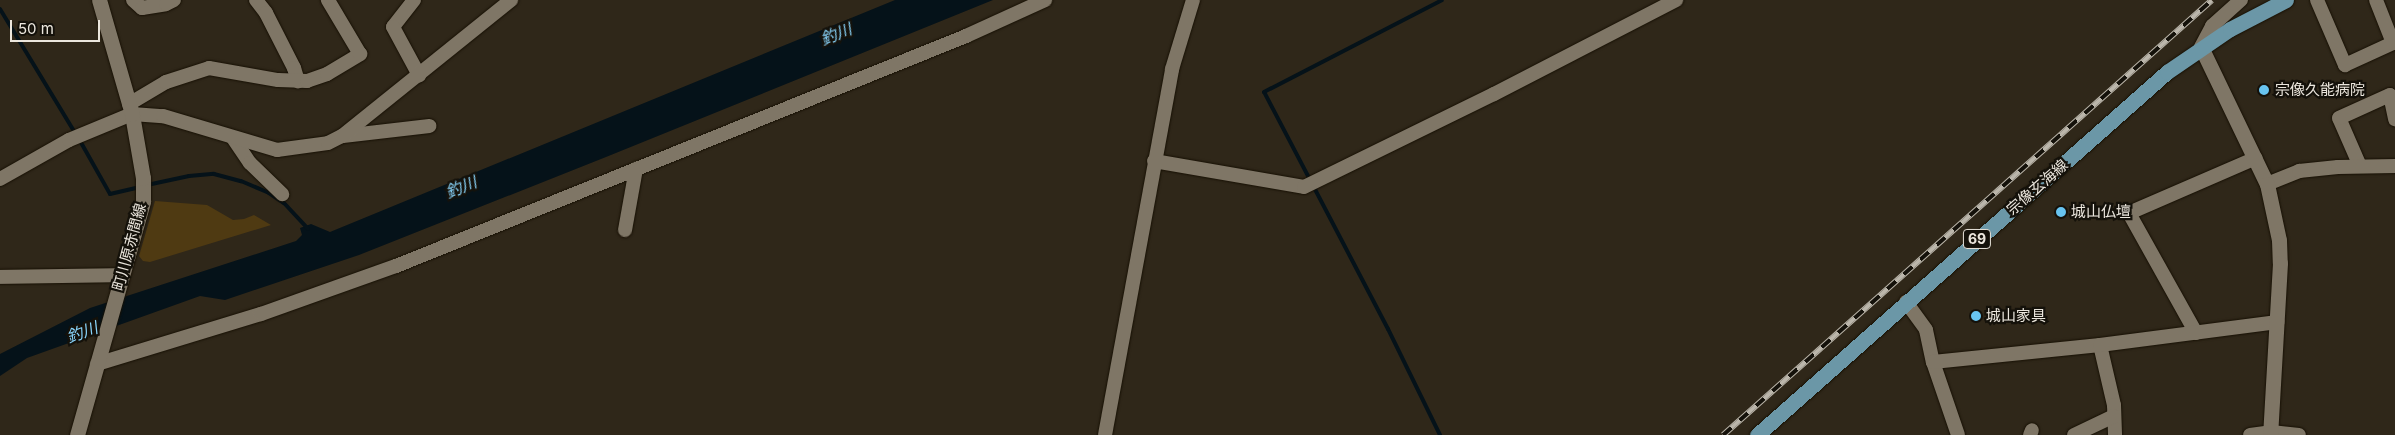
<!DOCTYPE html>
<html>
<head>
<meta charset="utf-8">
<style>
	body { margin:0 }
	#map { position:relative; width:2395px; height:435px; overflow:hidden; background:#2f2719; font-family:Inter,"Noto Sans JP",sans-serif }
	div>[style] { position:absolute }
	.green>* { inset:0; background:#4f3a12 }
	.water>* { inset:0; background:#051219 }
	.stream>* { height:4px; margin:-2px; padding:0 2px; transform-origin:2px; border-radius:2px; background:#051219 }
	.roads { filter:drop-shadow(0 0 1px #171004) drop-shadow(0 0 1px #171004) }
	.street>* { height:14px; margin:-7px; padding:0 7px; transform-origin:7px; border-radius:7px; background:#7f7666 }
	.secondary>* { height:15px; margin:-7.5px; padding:0 7.5px; transform-origin:7.5px; border-radius:7.5px; background:#7f7666 }
	.primary>* { height:15px; margin:-7.5px; padding:0 7.5px; transform-origin:7.5px; border-radius:7.5px; background:#6b97a7 }
	.rail>* { height:5.5px; margin-top:-2.75px; transform-origin:0; background:repeating-linear-gradient(90deg,#14110a 0 11px,#bbb6ab 0 22px); box-sizing:border-box; border-block:1px solid #bbb6ab }
	.dots>* { width:14px; height:14px; translate:-50% -50%; box-sizing:border-box; border:2px solid #14110a; border-radius:50% }
	span { translate:-50% -50%; white-space:nowrap; text-align:center; line-height:1.15; -webkit-text-stroke:4.5px #14110a; paint-order:stroke }
	.shield-label span { padding:1px 4px; background:#14110a; border:1px solid; border-radius:4px; -webkit-text-stroke-width:0 }
	.shield-label { font-size:14px; color:#ebe6dd; font-weight:700 }
	.poi-label { font-size:15px; color:#ebe6dd }
	.left { translate:0 -50%; text-align:left }
	.street-label { font-size:15px; color:#ebe6dd }
	.water-label { font-size:16px; color:#89d5fc; font-style:italic }
	.scale { position:absolute; left:10px; top:20px; width:90px; height:22px; box-sizing:border-box; border:2px solid #ebe6dd; border-top:0; padding-left:6px; font-size:15px; line-height:18px; white-space:nowrap; color:#ebe6dd; -webkit-text-stroke:4px #14110a; paint-order:stroke }
</style>
</head>
<body>
<div id="map">
	<div class="green">
		<div style="clip-path:polygon(155px 201px,207px 205px,233px 220px,244px 219px,254px 215px,271px 225px,150px 262px,143px 261px,139px 256px)"></div>
	</div>
	<div class="water">
		<div style="clip-path:polygon(895px 0,993px 0,606px 157px,359px 255px,225px 300px,200px 296px,27px 358px,0 376px,0 354px,90px 308px,296px 241px,302px 235px,300px 228px,311px 224px,330px 232px)"></div>
	</div>
	<div class="stream">
		<div style="left:0;top:9px;width:145px;rotate:58.8deg"></div>
		<div style="left:79px;top:139px;width:63px;rotate:60.6deg"></div>
		<div style="left:110px;top:194px;width:31px;rotate:-13deg"></div>
		<div style="left:147px;top:185px;width:43px;rotate:-12.1deg"></div>
		<div style="left:189px;top:176px;width:25px;rotate:-5deg"></div>
		<div style="left:214px;top:174px;width:28px;rotate:15deg"></div>
		<div style="left:241px;top:181px;width:30px;rotate:23deg"></div>
		<div style="left:269px;top:193px;width:18px;rotate:34deg"></div>
		<div style="left:284px;top:203px;width:35px;rotate:47deg"></div>
		<div style="left:1440px;top:435px;width:118px;rotate:-116.1deg"></div>
		<div style="left:1388px;top:329px;width:267px;rotate:-117.6deg"></div>
		<div style="left:1264px;top:92px;width:200px;rotate:-27.3deg"></div>
	</div>
	<div class="roads">
		<div class="street">
			<div style="left:133px;top:0;width:12px;rotate:42deg"></div>
			<div style="left:142px;top:8px;width:24px;rotate:-9deg"></div>
			<div style="left:166px;top:4px;width:9px;rotate:-27deg"></div>
			<div style="left:256px;top:0;width:16px;rotate:52deg"></div>
			<div style="left:266px;top:13px;width:62px;rotate:63deg"></div>
			<div style="left:294px;top:68px;width:14px;rotate:73deg"></div>
			<div style="left:414px;top:0;width:34px;rotate:128deg"></div>
			<div style="left:393px;top:27px;width:55px;rotate:61.6deg"></div>
			<div style="left:2317px;top:0;width:71px;rotate:66.7deg"></div>
			<div style="left:2345px;top:65px;width:53px;rotate:-24.6deg"></div>
			<div style="left:2393px;top:43px;width:46px;rotate:-111.6deg"></div>
			<div style="left:2201px;top:47px;width:24px;rotate:-62deg"></div>
			<div style="left:2212px;top:26px;width:39px;rotate:-42deg"></div>
			<div style="left:129px;top:104px;width:43px;rotate:-30.7deg"></div>
			<div style="left:166px;top:82px;width:45px;rotate:-18deg"></div>
			<div style="left:209px;top:68px;width:70px;rotate:9.9deg"></div>
			<div style="left:278px;top:80px;width:29px;rotate:2deg"></div>
			<div style="left:307px;top:81px;width:21px;rotate:-19deg"></div>
			<div style="left:327px;top:74px;width:39px;rotate:-31deg"></div>
			<div style="left:360px;top:54px;width:63px;rotate:-120.7deg"></div>
			<div style="left:343px;top:136px;width:87px;rotate:-6.6deg"></div>
			<div style="left:233px;top:138px;width:30px;rotate:56deg"></div>
			<div style="left:250px;top:163px;width:45px;rotate:44.1deg"></div>
			<div style="left:1154px;top:161px;width:152px;rotate:9.8deg"></div>
			<div style="left:1304px;top:187px;width:212px;rotate:-26.1deg"></div>
			<div style="left:1494px;top:94px;width:205px;rotate:-27.3deg"></div>
			<div style="left:2360px;top:166px;width:52px;rotate:-113.6deg"></div>
			<div style="left:2339px;top:118px;width:56px;rotate:-24.3deg"></div>
			<div style="left:2390px;top:95px;width:25px;rotate:78deg"></div>
			<div style="left:0;top:179px;width:79px;rotate:-29.5deg"></div>
			<div style="left:69px;top:140px;width:68px;rotate:-22.4deg"></div>
			<div style="left:132px;top:114px;width:31px;rotate:4deg"></div>
			<div style="left:163px;top:116px;width:119px;rotate:16.6deg"></div>
			<div style="left:277px;top:150px;width:51px;rotate:-7.8deg"></div>
			<div style="left:328px;top:143px;width:16px;rotate:-27deg"></div>
			<div style="left:342px;top:136px;width:217px;rotate:-38.8deg"></div>
			<div style="left:2267px;top:184px;width:35px;rotate:-22deg"></div>
			<div style="left:2299px;top:171px;width:39px;rotate:-6deg"></div>
			<div style="left:2338px;top:167px;width:57px;rotate:-1deg"></div>
			<div style="left:625px;top:230px;width:62px;rotate:-79.8deg"></div>
			<div style="left:0;top:277px;width:123px;rotate:-0.9deg"></div>
			<div style="left:1906px;top:302px;width:34px;rotate:54deg"></div>
			<div style="left:1926px;top:330px;width:33px;rotate:78deg"></div>
			<div style="left:1933px;top:362px;width:77px;rotate:71.1deg"></div>
			<div style="left:2196px;top:333px;width:137px;rotate:-119.2deg"></div>
			<div style="left:2129px;top:213px;width:138px;rotate:-23.4deg"></div>
			<div style="left:2100px;top:345px;width:62px;rotate:76.9deg"></div>
			<div style="left:2114px;top:405px;width:30px;rotate:88deg"></div>
			<div style="left:1933px;top:362px;width:168px;rotate:-5.8deg"></div>
			<div style="left:2100px;top:345px;width:179px;rotate:-7.4deg"></div>
			<div style="left:97px;top:364px;width:171px;rotate:-17deg"></div>
			<div style="left:261px;top:314px;width:143px;rotate:-19.6deg"></div>
			<div style="left:396px;top:266px;width:615px;rotate:-21.97deg"></div>
			<div style="left:966px;top:36px;width:87px;rotate:-24.5deg"></div>
			<div style="left:1105px;top:435px;width:372px;rotate:-79.6deg"></div>
			<div style="left:1172px;top:69px;width:72px;rotate:-73.1deg"></div>
			<div style="left:2030px;top:435px;width:5px;rotate:-68deg"></div>
			<div style="left:2074px;top:435px;width:44px;rotate:-25.4deg"></div>
			<div style="left:2250px;top:435px;width:21px;rotate:-8deg"></div>
			<div style="left:2271px;top:432px;width:28px;rotate:6deg"></div>
		</div>
		<div class="secondary">
			<div style="left:2201px;top:47px;width:152px;rotate:64.3deg"></div>
			<div style="left:2267px;top:184px;width:57px;rotate:77.9deg"></div>
			<div style="left:2279px;top:240px;width:23px;rotate:88deg"></div>
			<div style="left:2280px;top:263px;width:172px;rotate:93.3deg"></div>
			<div style="left:77px;top:435px;width:243px;rotate:-74.2deg"></div>
			<div style="left:143px;top:201px;width:23px;rotate:-90deg"></div>
			<div style="left:143px;top:178px;width:65px;rotate:-99.8deg"></div>
			<div style="left:132px;top:114px;width:119px;rotate:-106.1deg"></div>
		</div>
		<div class="primary">
			<div style="left:1757px;top:435px;width:548px;rotate:-41.52deg"></div>
			<div style="left:2167px;top:72px;width:76px;rotate:-34.3deg"></div>
			<div style="left:2230px;top:29px;width:63px;rotate:-27.4deg"></div>
		</div>
	</div>
	<div class="rail">
		<div style="left:1723px;top:435px;width:654px;rotate:-41.66deg"></div>
	</div>
	<div class="dots">
		<div style="left:2264px;top:90px;background:#68c4f0"></div>
		<div style="left:2061px;top:212px;background:#68c4f0"></div>
		<div style="left:1976px;top:316px;background:#68c4f0"></div>
	</div>
	<div class="shield-label">
		<span style="left:1977px;top:239px">69</span>
	</div>
	<div class="poi-label">
		<span class="left" style="left:2275px;top:90px">宗像久能病院</span>
		<span class="left" style="left:2071px;top:212px">城山仏壇</span>
		<span class="left" style="left:1986px;top:316px">城山家具</span>
	</div>
	<div class="street-label">
		<span style="left:2037px;top:187px;rotate:-41deg">宗像玄海線</span>
		<span style="left:129px;top:247px;rotate:-75deg">町川原赤間線</span>
	</div>
	<div class="water-label">
		<span style="left:836px;top:34px;rotate:-22deg">釣川</span>
		<span style="left:461px;top:187px;rotate:-22deg">釣川</span>
		<span style="left:82px;top:332px;rotate:-20deg">釣川</span>
	</div>
	<div class="scale">50 m</div>
</div>
</body>
</html>
